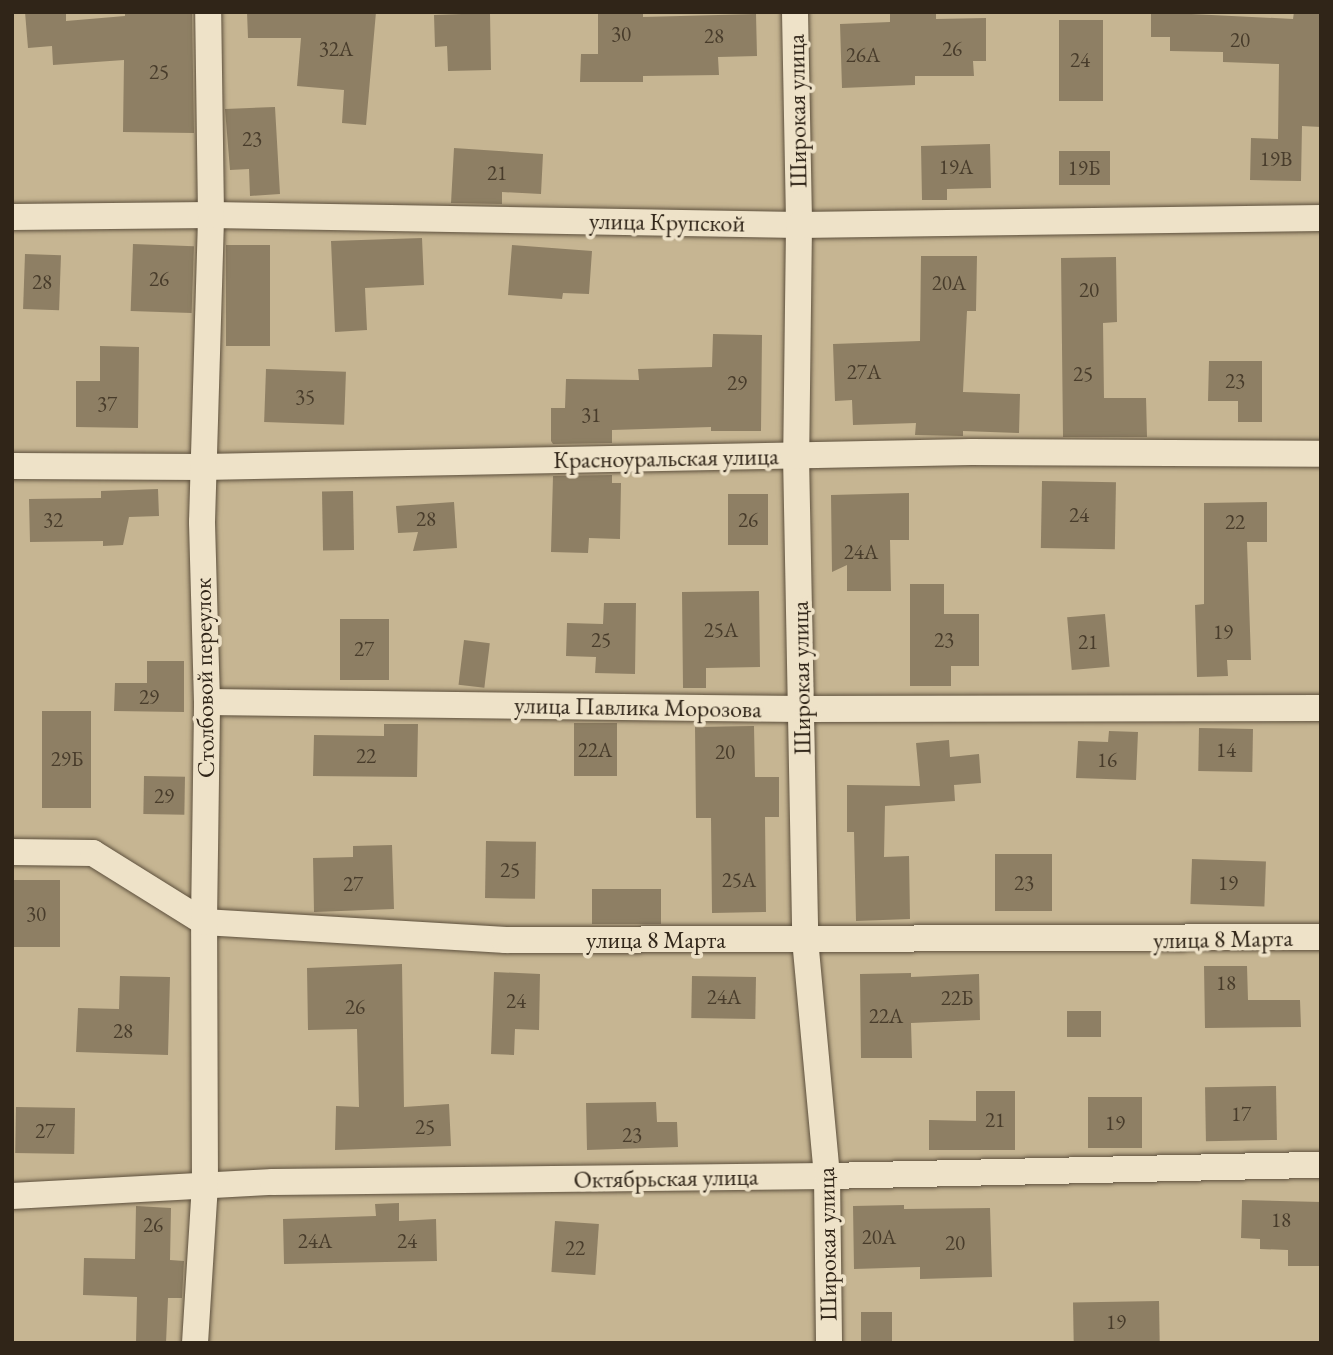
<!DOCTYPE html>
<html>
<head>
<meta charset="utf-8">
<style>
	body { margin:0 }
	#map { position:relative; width:1333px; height:1355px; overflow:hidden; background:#e5d2ab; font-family:"EB Garamond",serif }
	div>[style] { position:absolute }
	.green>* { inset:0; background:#c6b592; transform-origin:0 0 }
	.building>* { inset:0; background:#8e7f64; transform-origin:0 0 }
	.roads { filter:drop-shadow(0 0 2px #5d503d) drop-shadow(0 0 2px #5d503d) }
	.minor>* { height:26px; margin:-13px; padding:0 13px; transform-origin:13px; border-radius:13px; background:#eee2c8 }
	span { translate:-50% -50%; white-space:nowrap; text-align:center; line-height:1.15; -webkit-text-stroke:7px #eee2c8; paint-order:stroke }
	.number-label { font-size:21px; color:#483c2b }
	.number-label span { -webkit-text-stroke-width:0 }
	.street-label { font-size:24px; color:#302518 }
	.frame { position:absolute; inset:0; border:14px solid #302518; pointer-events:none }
</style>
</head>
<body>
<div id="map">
	<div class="green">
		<div style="left:12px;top:12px;width:1309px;height:1331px"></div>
	</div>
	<div class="building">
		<div style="clip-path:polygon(25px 12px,66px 12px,66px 21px,125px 16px,125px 12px,192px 12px,194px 133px,123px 132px,124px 60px,53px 65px,52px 46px,28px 48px)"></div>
		<div style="clip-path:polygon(247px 12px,376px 12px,366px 125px,342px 123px,344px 90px,297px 86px,301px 38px,248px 38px)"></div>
		<div style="clip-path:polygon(890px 12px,936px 12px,936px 19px,986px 18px,986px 61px,973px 61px,974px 76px,915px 76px,915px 85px,842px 88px,840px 24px,890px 22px)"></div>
		<div style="clip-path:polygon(1151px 12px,1293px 19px,1294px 12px,1321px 12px,1321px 127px,1302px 126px,1301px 181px,1250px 180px,1251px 138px,1278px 139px,1279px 64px,1223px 62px,1223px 52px,1170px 51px,1170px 37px,1151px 37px)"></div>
		<div style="clip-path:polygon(490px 13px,491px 70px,448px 71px,447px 46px,435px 47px,434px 15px)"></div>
		<div style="clip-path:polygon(598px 14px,643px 14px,643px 17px,756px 14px,757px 56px,718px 57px,719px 75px,643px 76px,643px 82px,580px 82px,581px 54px,598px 54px)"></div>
		<div style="left:1059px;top:20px;width:44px;height:81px"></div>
		<div style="clip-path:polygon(275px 107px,280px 194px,250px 196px,249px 169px,230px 170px,225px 109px)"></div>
		<div style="clip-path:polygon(990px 144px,991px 188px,947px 189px,947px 200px,922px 200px,921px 146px)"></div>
		<div style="clip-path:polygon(454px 148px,543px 154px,541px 194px,502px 192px,502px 204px,451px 203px)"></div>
		<div style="left:1059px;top:151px;width:51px;height:34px"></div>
		<div style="clip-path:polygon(422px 238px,424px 285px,365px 288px,367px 330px,335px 332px,331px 241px)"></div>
		<div style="left:133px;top:244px;width:61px;height:67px;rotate:2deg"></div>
		<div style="left:226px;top:245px;width:44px;height:101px"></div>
		<div style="clip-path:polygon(512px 245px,592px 251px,589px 294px,563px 293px,562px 299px,508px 295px)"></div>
		<div style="left:25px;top:254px;width:36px;height:55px;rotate:2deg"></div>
		<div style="clip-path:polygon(921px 256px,977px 256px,976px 311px,967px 311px,963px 392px,1020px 394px,1019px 433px,963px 431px,963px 436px,915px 435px,916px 423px,853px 425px,852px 400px,835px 401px,833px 344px,920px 341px)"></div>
		<div style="clip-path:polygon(1116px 257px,1117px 322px,1103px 323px,1104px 398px,1146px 398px,1147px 437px,1063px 437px,1061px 258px)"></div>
		<div style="clip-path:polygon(713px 334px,762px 335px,761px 431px,711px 431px,711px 427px,612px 430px,612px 443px,553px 444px,551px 441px,551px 408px,565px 408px,566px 379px,639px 380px,638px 369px,712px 367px)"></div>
		<div style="clip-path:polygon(100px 346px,139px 347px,138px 428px,76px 427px,76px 381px,100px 381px)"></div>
		<div style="clip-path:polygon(1209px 361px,1262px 361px,1262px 422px,1238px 422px,1238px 401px,1208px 401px)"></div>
		<div style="left:266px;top:369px;width:80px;height:53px;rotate:2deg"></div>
		<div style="clip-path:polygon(612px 475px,612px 483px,621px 483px,620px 539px,589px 538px,588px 553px,551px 552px,553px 476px)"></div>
		<div style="left:1042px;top:481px;width:74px;height:67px;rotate:1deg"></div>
		<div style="clip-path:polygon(158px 489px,159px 516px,129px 517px,123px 545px,103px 546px,103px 541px,30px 542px,29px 499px,101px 498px,101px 491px)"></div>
		<div style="left:353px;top:491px;width:59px;height:31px;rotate:89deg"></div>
		<div style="clip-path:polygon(909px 493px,909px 540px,890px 540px,891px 591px,847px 591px,847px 565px,832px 572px,831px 495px)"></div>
		<div style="left:728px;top:494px;width:40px;height:51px"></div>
		<div style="clip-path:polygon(454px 502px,457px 548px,413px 551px,418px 532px,398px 533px,396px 506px)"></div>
		<div style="clip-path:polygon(1267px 502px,1267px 542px,1247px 542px,1251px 660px,1227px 660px,1228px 676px,1197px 677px,1195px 605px,1204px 604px,1204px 503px)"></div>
		<div style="clip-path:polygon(910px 584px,944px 584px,944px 614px,979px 614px,979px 666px,951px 666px,951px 686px,910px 686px)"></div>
		<div style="clip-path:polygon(759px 591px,760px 667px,706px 668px,706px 688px,683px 688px,682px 592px)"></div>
		<div style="clip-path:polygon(604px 603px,636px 603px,635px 674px,595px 673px,596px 657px,566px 656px,567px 623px,603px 624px)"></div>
		<div style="left:1105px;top:614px;width:53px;height:38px;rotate:85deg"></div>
		<div style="left:340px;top:619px;width:49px;height:61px"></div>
		<div style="left:464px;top:640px;width:26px;height:45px;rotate:7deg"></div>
		<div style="clip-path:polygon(147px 661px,184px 661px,184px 712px,114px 711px,115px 683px,147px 683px)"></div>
		<div style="left:42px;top:711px;width:49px;height:97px"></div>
		<div style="left:574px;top:723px;width:43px;height:53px"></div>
		<div style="clip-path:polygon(384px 724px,418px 724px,417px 777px,313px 776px,314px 735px,384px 736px)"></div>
		<div style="clip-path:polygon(754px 726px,755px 777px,779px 777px,779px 817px,765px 817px,766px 912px,712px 913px,711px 818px,696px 818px,695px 727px)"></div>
		<div style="left:1199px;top:728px;width:54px;height:43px;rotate:1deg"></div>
		<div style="clip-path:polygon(1109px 731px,1138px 732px,1136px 780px,1076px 778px,1078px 741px,1108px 742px)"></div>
		<div style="clip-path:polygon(949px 740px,950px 757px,979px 754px,981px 783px,954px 785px,955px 801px,885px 806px,884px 857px,909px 856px,910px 919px,856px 921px,854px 832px,847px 832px,847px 785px,920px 786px,916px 743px)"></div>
		<div style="left:144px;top:776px;width:41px;height:38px;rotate:1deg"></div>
		<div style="left:486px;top:841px;width:50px;height:57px;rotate:1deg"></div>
		<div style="clip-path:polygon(392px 845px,394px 909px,314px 912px,313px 858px,353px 857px,353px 846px)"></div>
		<div style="left:1052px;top:854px;width:57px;height:57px;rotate:90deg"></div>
		<div style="left:1192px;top:859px;width:74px;height:45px;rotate:2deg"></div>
		<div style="left:12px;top:880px;width:48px;height:67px"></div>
		<div style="left:592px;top:889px;width:69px;height:35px"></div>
		<div style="clip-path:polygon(402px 964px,404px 1107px,449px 1104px,451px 1146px,335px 1150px,336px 1106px,359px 1107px,357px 1029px,308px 1030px,307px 968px)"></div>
		<div style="clip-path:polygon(1204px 966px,1247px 966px,1248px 1000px,1300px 1000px,1301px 1027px,1205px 1028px)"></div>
		<div style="clip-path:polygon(494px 972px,540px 974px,539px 1030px,515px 1029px,514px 1055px,491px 1054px)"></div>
		<div style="clip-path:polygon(911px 973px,911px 977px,979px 974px,980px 1020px,911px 1023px,912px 1058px,861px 1058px,860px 974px)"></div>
		<div style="clip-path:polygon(120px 976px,170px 977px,168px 1055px,76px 1052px,78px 1008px,119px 1009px)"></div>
		<div style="left:692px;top:976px;width:64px;height:42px;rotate:1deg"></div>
		<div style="left:1067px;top:1011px;width:34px;height:26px"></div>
		<div style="left:1276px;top:1086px;width:54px;height:71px;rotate:89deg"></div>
		<div style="clip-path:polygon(976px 1091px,1015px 1091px,1015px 1150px,929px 1150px,929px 1120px,976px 1121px)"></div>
		<div style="left:1088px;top:1097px;width:54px;height:51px"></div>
		<div style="clip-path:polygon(656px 1102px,657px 1122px,677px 1122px,678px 1147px,587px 1150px,586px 1103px)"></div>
		<div style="left:16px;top:1107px;width:59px;height:46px;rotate:1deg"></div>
		<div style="clip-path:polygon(1242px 1200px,1321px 1202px,1321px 1266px,1288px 1266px,1288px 1250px,1260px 1249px,1260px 1239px,1241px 1238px)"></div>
		<div style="clip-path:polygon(399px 1203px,399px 1221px,436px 1219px,437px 1261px,284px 1264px,283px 1219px,376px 1216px,375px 1204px)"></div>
		<div style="clip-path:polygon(904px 1205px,904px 1209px,990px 1208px,992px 1277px,920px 1279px,920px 1267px,854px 1269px,853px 1206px)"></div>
		<div style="clip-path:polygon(136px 1206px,171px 1208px,170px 1260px,184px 1261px,182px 1298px,168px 1298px,166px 1343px,136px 1343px,137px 1297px,83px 1295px,84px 1258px,135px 1259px)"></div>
		<div style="left:555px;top:1221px;width:44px;height:51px;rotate:4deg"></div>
		<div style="left:1159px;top:1301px;width:42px;height:86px;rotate:89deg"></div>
		<div style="left:861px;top:1312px;width:31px;height:30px"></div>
	</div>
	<div class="roads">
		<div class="minor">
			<div style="left:795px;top:12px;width:213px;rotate:88.9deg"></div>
			<div style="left:799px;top:225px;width:230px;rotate:90.7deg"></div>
			<div style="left:796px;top:455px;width:484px;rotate:88.9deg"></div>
			<div style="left:805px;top:939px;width:238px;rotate:84.7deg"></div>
			<div style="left:827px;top:1176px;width:167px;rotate:89.3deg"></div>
			<div style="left:12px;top:217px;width:199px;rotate:-0.6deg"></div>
			<div style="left:211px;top:215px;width:588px;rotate:0.97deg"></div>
			<div style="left:799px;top:225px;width:522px;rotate:-0.77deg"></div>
			<div style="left:12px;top:466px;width:191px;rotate:0.3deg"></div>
			<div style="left:203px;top:467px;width:768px;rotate:-1.12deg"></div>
			<div style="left:971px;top:452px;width:350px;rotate:0.3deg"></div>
			<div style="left:207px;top:702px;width:594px;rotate:0.68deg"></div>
			<div style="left:801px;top:709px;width:520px;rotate:-0.11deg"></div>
			<div style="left:12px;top:852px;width:81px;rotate:0.7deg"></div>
			<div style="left:93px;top:853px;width:131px;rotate:31.9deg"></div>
			<div style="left:204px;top:922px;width:302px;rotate:3.4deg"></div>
			<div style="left:505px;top:940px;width:816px;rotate:-0.21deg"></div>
			<div style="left:12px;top:1196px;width:261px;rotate:-3.1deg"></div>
			<div style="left:273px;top:1182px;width:554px;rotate:-0.62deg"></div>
			<div style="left:827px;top:1176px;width:494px;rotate:-1.3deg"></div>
			<div style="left:195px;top:1343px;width:157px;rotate:-86.4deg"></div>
			<div style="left:205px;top:1186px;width:264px;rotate:-90.2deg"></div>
			<div style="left:204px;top:922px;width:220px;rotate:-89.2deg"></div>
			<div style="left:207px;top:702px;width:180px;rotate:-91.6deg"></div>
			<div style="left:202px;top:522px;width:307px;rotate:-88.3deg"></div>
			<div style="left:211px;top:215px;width:203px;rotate:-90.8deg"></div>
		</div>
	</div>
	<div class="number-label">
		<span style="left:621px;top:34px">30</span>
		<span style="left:714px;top:36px">28</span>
		<span style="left:1240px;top:40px">20</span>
		<span style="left:336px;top:49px">32А</span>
		<span style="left:952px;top:49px">26</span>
		<span style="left:863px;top:55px">26А</span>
		<span style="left:1080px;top:60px">24</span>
		<span style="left:159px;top:72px">25</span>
		<span style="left:252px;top:139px">23</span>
		<span style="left:1276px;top:159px">19В</span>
		<span style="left:956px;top:167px">19А</span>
		<span style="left:1084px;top:168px">19Б</span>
		<span style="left:497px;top:173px">21</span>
		<span style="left:159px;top:279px">26</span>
		<span style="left:42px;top:282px">28</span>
		<span style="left:949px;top:283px">20А</span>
		<span style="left:1089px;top:290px">20</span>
		<span style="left:864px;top:372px">27А</span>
		<span style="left:1083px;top:374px">25</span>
		<span style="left:1235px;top:381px">23</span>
		<span style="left:737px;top:383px">29</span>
		<span style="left:305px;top:397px">35</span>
		<span style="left:107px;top:404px">37</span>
		<span style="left:591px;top:415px">31</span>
		<span style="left:1079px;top:515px">24</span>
		<span style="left:426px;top:519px">28</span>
		<span style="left:53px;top:520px">32</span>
		<span style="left:748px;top:520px">26</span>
		<span style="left:1235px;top:522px">22</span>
		<span style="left:861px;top:552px">24А</span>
		<span style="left:721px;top:630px">25А</span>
		<span style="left:1223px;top:632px">19</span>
		<span style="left:601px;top:640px">25</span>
		<span style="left:944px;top:640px">23</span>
		<span style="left:1088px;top:642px">21</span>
		<span style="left:364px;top:649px">27</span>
		<span style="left:149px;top:697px">29</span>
		<span style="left:595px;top:750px">22А</span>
		<span style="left:1226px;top:750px">14</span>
		<span style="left:725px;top:752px">20</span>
		<span style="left:366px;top:756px">22</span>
		<span style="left:67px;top:759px">29Б</span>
		<span style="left:1107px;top:760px">16</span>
		<span style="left:164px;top:796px">29</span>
		<span style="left:510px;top:870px">25</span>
		<span style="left:739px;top:880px">25А</span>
		<span style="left:1024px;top:883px">23</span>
		<span style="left:1228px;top:883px">19</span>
		<span style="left:353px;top:884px">27</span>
		<span style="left:36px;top:914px">30</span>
		<span style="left:1226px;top:983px">18</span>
		<span style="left:724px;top:997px">24А</span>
		<span style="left:957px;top:998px">22Б</span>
		<span style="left:516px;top:1001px">24</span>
		<span style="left:355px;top:1007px">26</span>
		<span style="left:886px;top:1016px">22А</span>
		<span style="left:123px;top:1031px">28</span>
		<span style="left:1241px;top:1114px">17</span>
		<span style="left:995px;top:1120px">21</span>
		<span style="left:1115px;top:1123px">19</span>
		<span style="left:425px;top:1127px">25</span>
		<span style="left:45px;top:1131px">27</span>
		<span style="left:632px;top:1135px">23</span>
		<span style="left:1281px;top:1220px">18</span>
		<span style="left:153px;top:1225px">26</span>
		<span style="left:879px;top:1237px">20А</span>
		<span style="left:315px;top:1241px">24А</span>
		<span style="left:407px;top:1241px">24</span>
		<span style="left:955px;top:1243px">20</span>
		<span style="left:575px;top:1248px">22</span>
		<span style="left:1116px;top:1322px">19</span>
	</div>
	<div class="street-label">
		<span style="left:797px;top:111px;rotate:-91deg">Широкая улица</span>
		<span style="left:667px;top:222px;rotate:1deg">улица Крупской</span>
		<span style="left:666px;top:458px;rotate:-1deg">Красноуральская улица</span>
		<span style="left:204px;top:678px;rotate:-91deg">Столбовой переулок</span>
		<span style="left:801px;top:678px;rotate:-91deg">Широкая улица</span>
		<span style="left:638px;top:707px;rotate:1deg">улица Павлика Морозова</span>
		<span style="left:1223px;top:939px;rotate:-1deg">улица 8 Марта</span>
		<span style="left:656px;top:940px">улица 8 Марта</span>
		<span style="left:666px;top:1178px;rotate:-1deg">Октябрьская улица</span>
		<span style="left:827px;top:1244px;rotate:-91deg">Широкая улица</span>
	</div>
	<div class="frame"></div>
</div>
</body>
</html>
